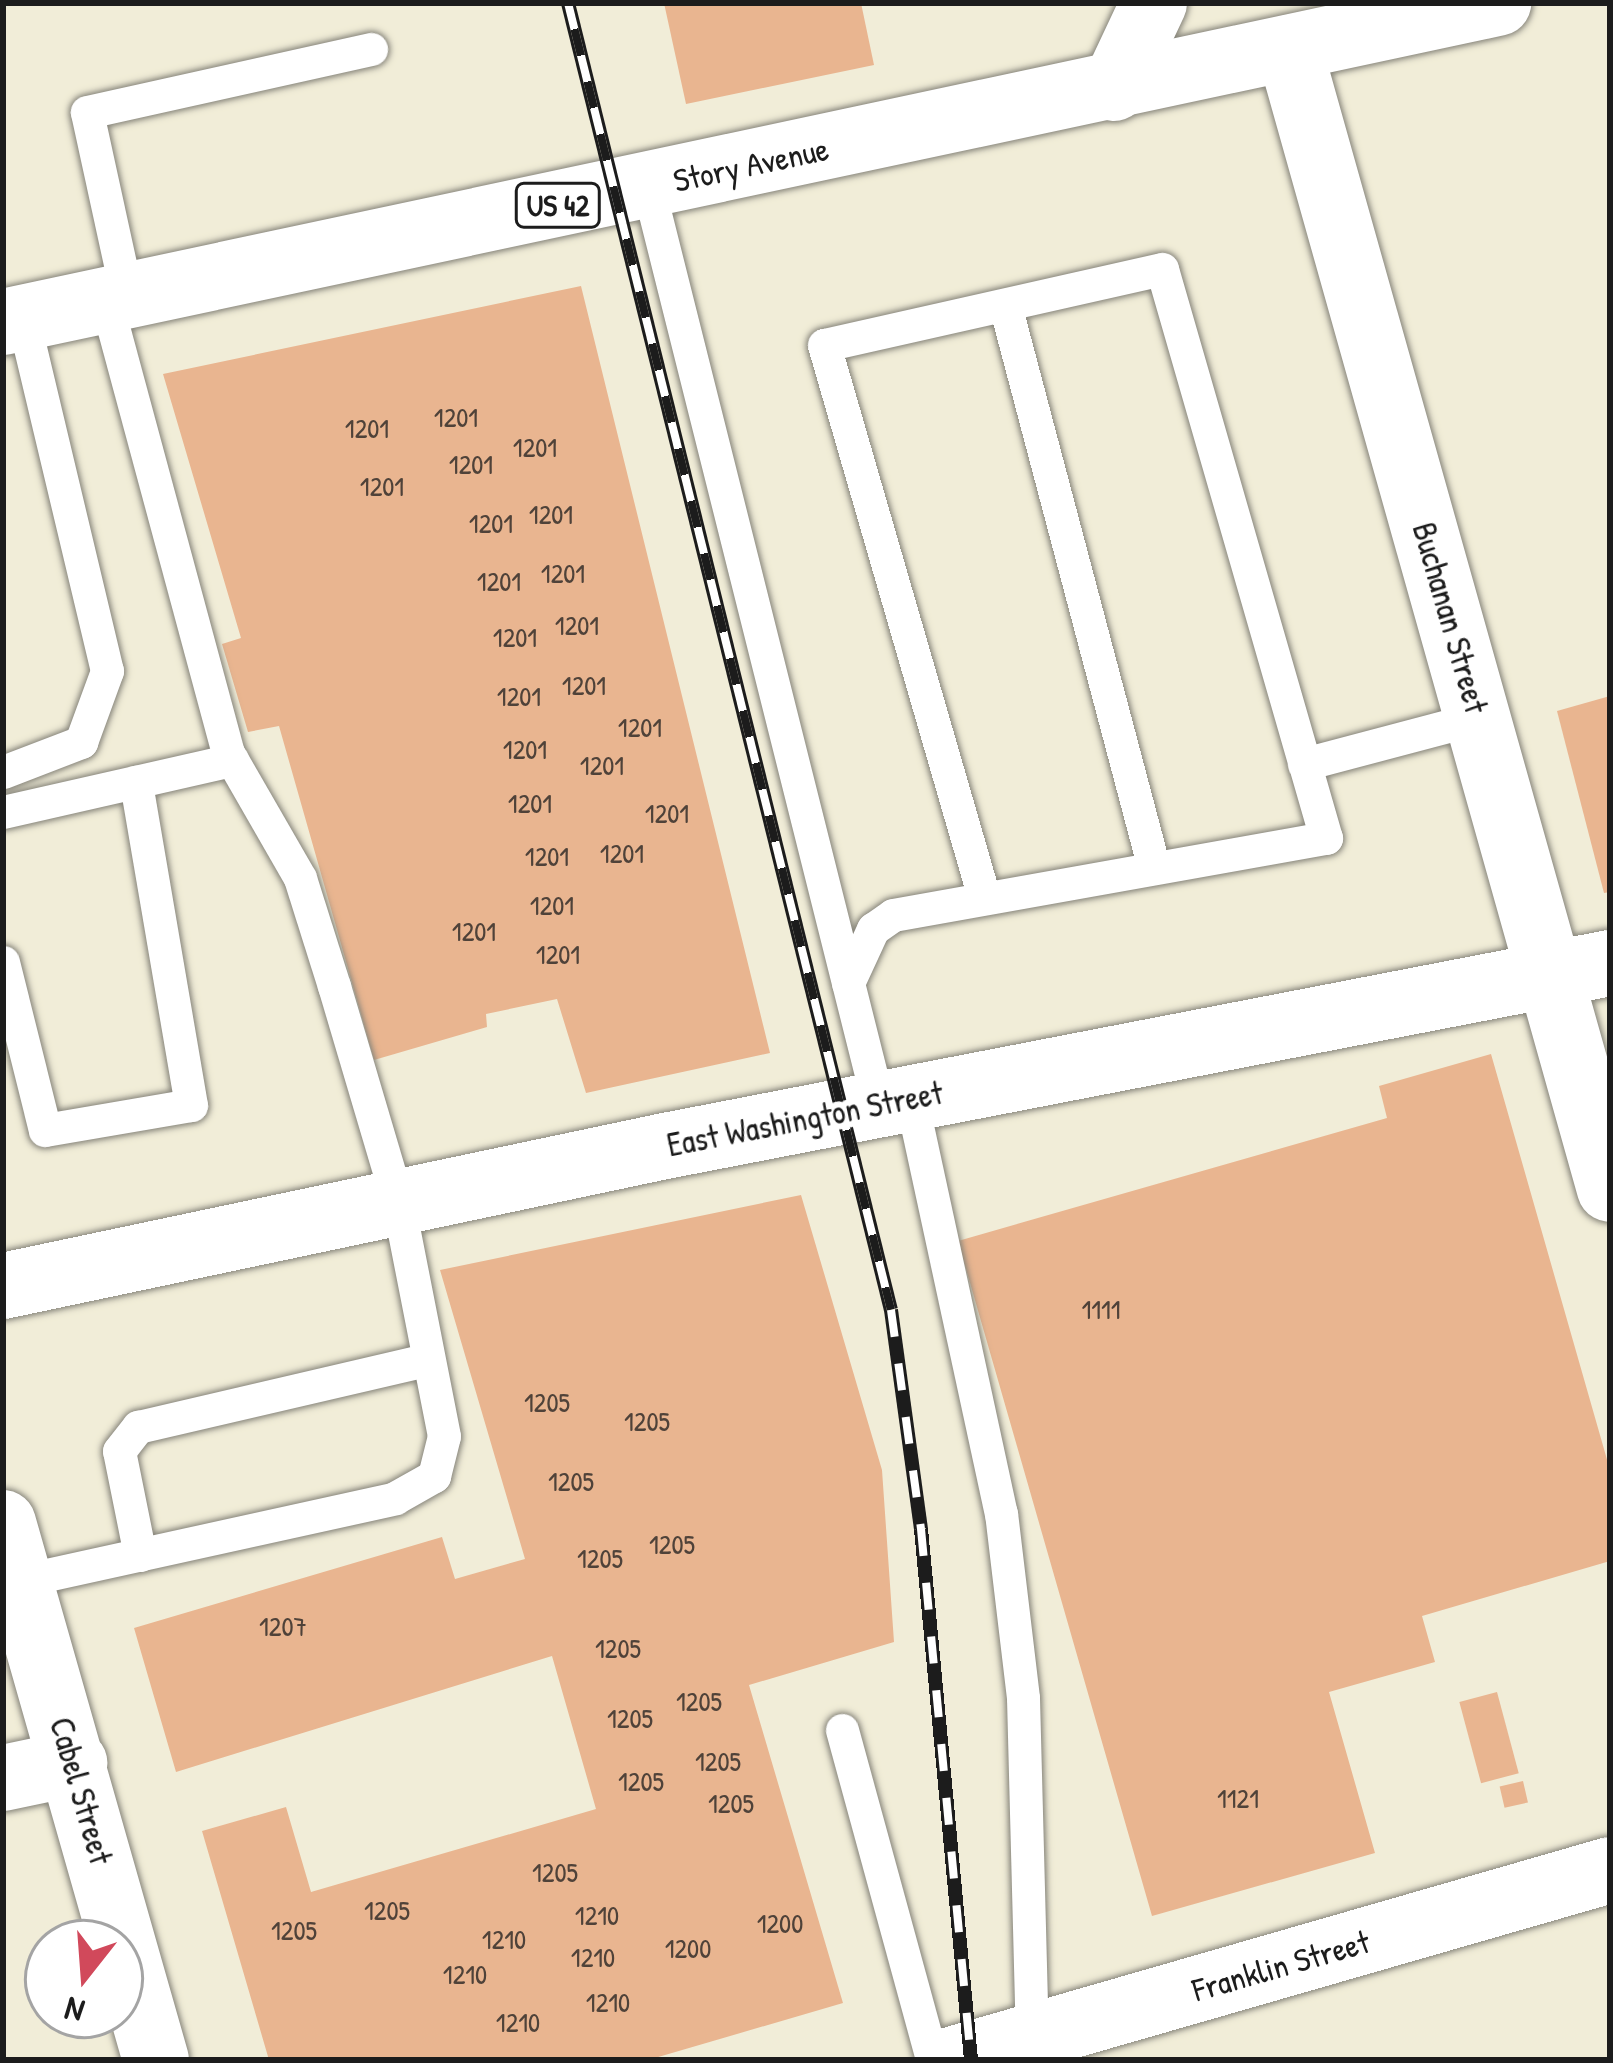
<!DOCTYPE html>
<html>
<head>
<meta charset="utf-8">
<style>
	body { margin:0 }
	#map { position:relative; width:1613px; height:2063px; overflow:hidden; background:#f1edd8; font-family:"Patrick Hand",sans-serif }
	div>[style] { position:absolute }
	.building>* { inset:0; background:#e9b590; transform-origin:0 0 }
	.roads { filter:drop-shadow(0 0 3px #86847a) drop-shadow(0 0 3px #86847a) }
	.lane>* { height:33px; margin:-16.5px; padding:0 16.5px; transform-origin:16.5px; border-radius:16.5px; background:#fff }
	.street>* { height:66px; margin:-33px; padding:0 33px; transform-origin:33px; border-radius:33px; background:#fff }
	.primary>* { height:66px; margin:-33px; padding:0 33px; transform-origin:33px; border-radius:33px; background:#fff }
	.rail>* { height:14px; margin-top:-7px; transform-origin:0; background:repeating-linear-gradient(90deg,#fff 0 27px,#1c1c1c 0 54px); box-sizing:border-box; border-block:3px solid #1c1c1c }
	span { translate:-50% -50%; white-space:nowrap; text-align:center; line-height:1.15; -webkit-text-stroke:12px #fff; paint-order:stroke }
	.number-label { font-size:27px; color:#4f4239 }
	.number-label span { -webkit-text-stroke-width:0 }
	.shield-label span { padding:3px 9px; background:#fff; border:3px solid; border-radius:9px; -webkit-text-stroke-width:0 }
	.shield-label { font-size:30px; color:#1c1c1c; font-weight:700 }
	.street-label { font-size:33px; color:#1c1c1c }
	.frame { position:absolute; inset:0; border:6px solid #1c1c1c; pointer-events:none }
	.north { position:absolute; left:24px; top:1919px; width:120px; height:120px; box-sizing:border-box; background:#fff; border:3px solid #a4a4a4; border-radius:50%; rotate:197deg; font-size:33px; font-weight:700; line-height:48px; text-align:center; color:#1c1c1c }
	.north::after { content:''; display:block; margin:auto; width:42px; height:54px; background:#d1495b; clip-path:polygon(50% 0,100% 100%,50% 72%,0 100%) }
</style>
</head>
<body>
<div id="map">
	<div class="building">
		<div style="clip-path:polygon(664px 3px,861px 3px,874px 65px,686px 104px)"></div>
		<div style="clip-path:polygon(581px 286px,770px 1053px,586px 1093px,557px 999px,486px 1014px,487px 1027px,374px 1060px,279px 726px,248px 732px,222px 644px,241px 638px,163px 374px)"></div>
		<div style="clip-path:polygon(1610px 696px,1610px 892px,1604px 893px,1557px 711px)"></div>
		<div style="clip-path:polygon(1491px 1054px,1610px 1470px,1610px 1561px,1422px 1616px,1435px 1662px,1329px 1692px,1375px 1853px,1152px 1916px,958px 1241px,1387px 1118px,1379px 1086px)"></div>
		<div style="clip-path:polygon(801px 1195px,882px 1470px,894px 1642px,749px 1685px,843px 2003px,648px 2060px,269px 2060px,202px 1831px,286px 1807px,311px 1892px,596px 1809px,552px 1656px,176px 1772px,134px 1628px,442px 1537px,455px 1579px,525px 1559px,440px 1270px)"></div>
		<div style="left:1497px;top:1692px;width:84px;height:39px;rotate:75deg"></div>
		<div style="left:1523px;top:1781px;width:22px;height:24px;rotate:77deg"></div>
	</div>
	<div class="roads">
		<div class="lane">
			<div style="left:648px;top:186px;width:949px;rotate:75.91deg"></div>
			<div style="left:127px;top:296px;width:188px;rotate:-102.3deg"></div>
			<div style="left:87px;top:112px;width:291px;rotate:-12.5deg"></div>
			<div style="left:1005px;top:305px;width:582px;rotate:75.18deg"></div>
			<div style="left:1304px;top:764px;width:180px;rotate:-14.8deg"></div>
			<div style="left:3px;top:772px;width:84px;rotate:-21deg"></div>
			<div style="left:81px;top:742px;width:76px;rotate:-69.9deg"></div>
			<div style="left:107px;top:671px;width:363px;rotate:-103.4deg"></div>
			<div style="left:3px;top:812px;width:235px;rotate:-12.8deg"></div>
			<div style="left:3px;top:962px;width:173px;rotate:76deg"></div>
			<div style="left:45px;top:1130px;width:148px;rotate:-9.7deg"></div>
			<div style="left:191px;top:1105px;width:328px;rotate:-99.7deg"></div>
			<div style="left:848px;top:983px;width:60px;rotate:-65.2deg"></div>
			<div style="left:873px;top:929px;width:24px;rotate:-35deg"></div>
			<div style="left:893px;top:915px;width:440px;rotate:-10.1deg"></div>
			<div style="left:1326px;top:838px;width:592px;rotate:-106.08deg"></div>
			<div style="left:1162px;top:269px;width:346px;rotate:167.3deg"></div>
			<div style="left:824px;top:345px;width:575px;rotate:73.84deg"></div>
			<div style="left:911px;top:1098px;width:425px;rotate:77.8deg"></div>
			<div style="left:1001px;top:1513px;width:186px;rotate:83.2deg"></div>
			<div style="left:1023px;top:1698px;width:341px;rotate:88.5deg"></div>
			<div style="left:140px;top:1555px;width:106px;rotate:-101.4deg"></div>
			<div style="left:119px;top:1451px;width:31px;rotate:-52deg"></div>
			<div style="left:138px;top:1427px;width:296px;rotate:-13.1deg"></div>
			<div style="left:19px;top:1581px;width:385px;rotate:-12.4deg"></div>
			<div style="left:395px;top:1498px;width:45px;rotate:-29.4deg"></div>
			<div style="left:434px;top:1476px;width:41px;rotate:-76deg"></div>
			<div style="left:444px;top:1436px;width:238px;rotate:-101.1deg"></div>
			<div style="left:398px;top:1202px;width:225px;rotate:-106.5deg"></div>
			<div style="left:334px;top:986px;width:113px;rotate:-107.5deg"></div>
			<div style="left:300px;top:878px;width:144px;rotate:-119.9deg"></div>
			<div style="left:228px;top:753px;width:469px;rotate:-105.1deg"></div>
			<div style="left:842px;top:1730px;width:342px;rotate:74.7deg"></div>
		</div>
		<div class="street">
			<div style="left:1289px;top:48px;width:1185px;rotate:74.29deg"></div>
			<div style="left:1114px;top:88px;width:94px;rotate:-64.8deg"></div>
			<div style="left:3px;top:1286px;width:677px;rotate:-11.94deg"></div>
			<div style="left:665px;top:1146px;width:963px;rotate:-10.96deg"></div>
			<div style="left:3px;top:1523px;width:558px;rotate:74.1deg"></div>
			<div style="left:3px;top:1778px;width:73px;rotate:-11.9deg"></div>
			<div style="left:951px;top:2060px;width:686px;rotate:-16.08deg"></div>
		</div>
		<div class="primary">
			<div style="left:3px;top:322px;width:1529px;rotate:-12.05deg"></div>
		</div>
	</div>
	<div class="rail">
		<div style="left:568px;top:3px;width:1346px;rotate:76.12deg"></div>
		<div style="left:891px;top:1310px;width:221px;rotate:82.2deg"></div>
		<div style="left:921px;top:1529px;width:533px;rotate:84.62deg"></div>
	</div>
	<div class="number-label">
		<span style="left:456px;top:418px">1201</span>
		<span style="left:367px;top:429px">1201</span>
		<span style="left:535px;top:448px">1201</span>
		<span style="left:471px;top:465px">1201</span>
		<span style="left:382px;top:487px">1201</span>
		<span style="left:551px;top:515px">1201</span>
		<span style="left:491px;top:524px">1201</span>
		<span style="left:563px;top:574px">1201</span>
		<span style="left:499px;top:582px">1201</span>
		<span style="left:577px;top:626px">1201</span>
		<span style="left:515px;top:638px">1201</span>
		<span style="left:584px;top:686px">1201</span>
		<span style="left:519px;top:697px">1201</span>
		<span style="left:640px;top:728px">1201</span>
		<span style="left:525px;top:750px">1201</span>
		<span style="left:602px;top:766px">1201</span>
		<span style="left:530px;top:804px">1201</span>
		<span style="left:667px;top:814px">1201</span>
		<span style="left:622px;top:854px">1201</span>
		<span style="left:547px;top:857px">1201</span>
		<span style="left:552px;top:906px">1201</span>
		<span style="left:474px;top:932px">1201</span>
		<span style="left:558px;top:955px">1201</span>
		<span style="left:1101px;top:1310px">1111</span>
		<span style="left:547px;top:1403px">1205</span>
		<span style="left:647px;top:1422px">1205</span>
		<span style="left:571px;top:1482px">1205</span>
		<span style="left:672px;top:1545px">1205</span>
		<span style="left:600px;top:1559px">1205</span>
		<span style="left:283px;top:1627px">1207</span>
		<span style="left:618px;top:1649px">1205</span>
		<span style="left:699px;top:1702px">1205</span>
		<span style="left:630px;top:1719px">1205</span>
		<span style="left:718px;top:1762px">1205</span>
		<span style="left:641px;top:1782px">1205</span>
		<span style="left:1238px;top:1799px">1121</span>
		<span style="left:731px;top:1804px">1205</span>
		<span style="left:555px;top:1873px">1205</span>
		<span style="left:387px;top:1911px">1205</span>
		<span style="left:597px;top:1916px">1210</span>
		<span style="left:780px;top:1924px">1200</span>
		<span style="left:294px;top:1931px">1205</span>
		<span style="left:504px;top:1940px">1210</span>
		<span style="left:688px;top:1949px">1200</span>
		<span style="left:593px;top:1958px">1210</span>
		<span style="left:465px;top:1975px">1210</span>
		<span style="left:608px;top:2003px">1210</span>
		<span style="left:518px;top:2023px">1210</span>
	</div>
	<div class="shield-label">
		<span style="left:558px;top:205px">US 42</span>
	</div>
	<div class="street-label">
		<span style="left:751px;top:165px;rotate:-12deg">Story Avenue</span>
		<span style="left:1450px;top:618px;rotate:74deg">Buchanan Street</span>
		<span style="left:805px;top:1119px;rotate:-11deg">East Washington Street</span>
		<span style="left:81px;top:1791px;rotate:74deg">Cabel Street</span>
		<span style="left:1281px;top:1966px;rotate:-16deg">Franklin Street</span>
	</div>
	<div class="frame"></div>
	<div class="north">N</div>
</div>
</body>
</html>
